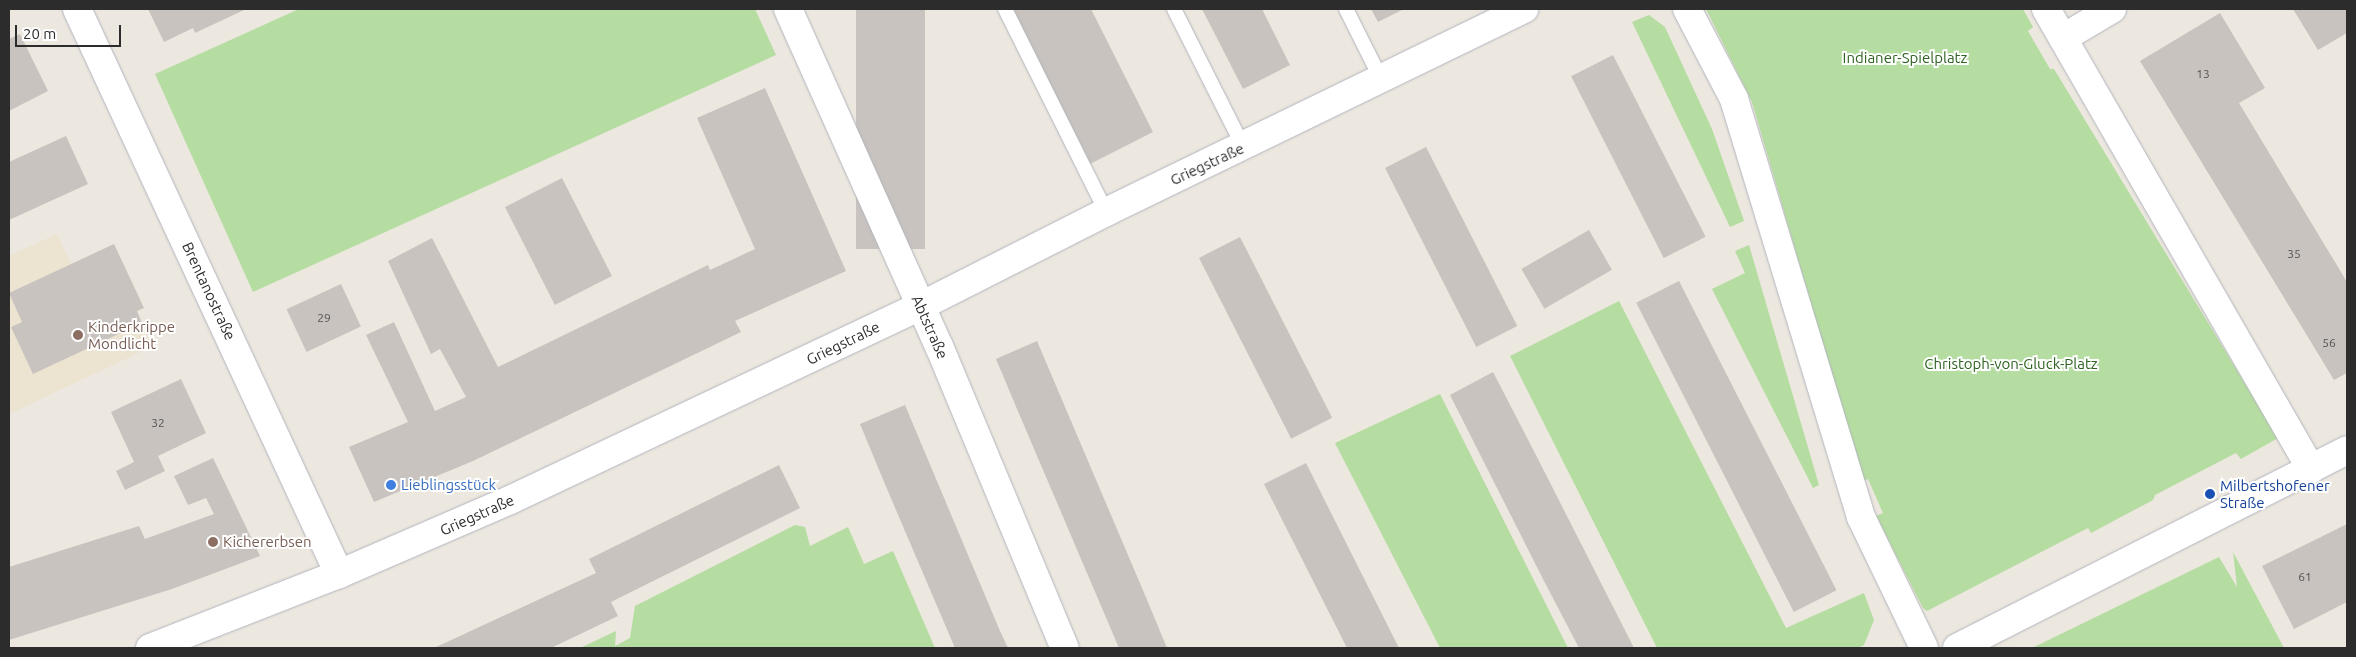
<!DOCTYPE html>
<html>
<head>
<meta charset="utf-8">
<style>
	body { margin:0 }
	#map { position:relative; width:2356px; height:657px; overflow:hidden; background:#ece7df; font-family:Ubuntu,sans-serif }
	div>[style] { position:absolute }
	.education>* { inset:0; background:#ece3d1 }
	.green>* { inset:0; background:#b5dda1 }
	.building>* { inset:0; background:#c8c3bf; transform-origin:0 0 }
	.roads { filter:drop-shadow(0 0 1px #b3b5be) drop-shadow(0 0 1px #b3b5be) }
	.service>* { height:14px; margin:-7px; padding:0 7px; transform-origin:7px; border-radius:7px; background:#fff }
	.minor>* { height:28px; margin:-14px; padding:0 14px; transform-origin:14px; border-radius:14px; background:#fff }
	.dots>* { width:14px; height:14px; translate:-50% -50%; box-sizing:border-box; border:2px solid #fff; border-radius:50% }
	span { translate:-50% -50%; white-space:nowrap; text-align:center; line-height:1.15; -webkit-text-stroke:4px #fff; paint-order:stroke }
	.number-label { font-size:12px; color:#535251 }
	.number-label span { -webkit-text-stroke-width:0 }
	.park-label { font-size:15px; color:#2f6322 }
	.street-label { font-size:15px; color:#2c2c2c }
	.education-label { font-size:15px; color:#785e54 }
	.left { translate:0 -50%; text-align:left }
	.shop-label { font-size:15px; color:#366cbe }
	.transit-label { font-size:15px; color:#164399 }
	.frame { position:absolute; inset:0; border:10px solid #2c2c2c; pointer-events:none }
	.scale { position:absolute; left:15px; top:25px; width:106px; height:22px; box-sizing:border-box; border:2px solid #2c2c2c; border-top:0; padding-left:6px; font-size:15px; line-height:18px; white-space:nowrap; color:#2c2c2c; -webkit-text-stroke:4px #fff; paint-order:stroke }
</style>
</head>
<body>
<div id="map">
	<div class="education">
		<div style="clip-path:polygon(57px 234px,71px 264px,114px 244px,144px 308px,137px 312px,153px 346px,9px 414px,9px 256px)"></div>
	</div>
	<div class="green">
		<div style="clip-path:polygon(299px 9px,755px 9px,776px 55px,253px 292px,155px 74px)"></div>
		<div style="clip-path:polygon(1706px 9px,2023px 9px,2033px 27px,2028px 31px,2050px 69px,2054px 69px,2278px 438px,2241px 459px,2236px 453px,2155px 495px,2153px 500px,2091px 533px,2088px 528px,1927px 611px,1923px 608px,1876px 516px,1883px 513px,1868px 479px,1863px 481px,1752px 102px)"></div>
		<div style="clip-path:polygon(1649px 15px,1665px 27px,1712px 129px,1744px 221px,1730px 227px,1632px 22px)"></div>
		<div style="clip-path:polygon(1749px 245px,1819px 485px,1813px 488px,1712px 289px,1745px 273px,1735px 251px)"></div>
		<div style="clip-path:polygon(1619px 301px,1786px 628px,1864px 593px,1874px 620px,1864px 645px,1858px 648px,1657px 648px,1510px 356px)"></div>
		<div style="clip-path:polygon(1440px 394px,1568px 648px,1440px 648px,1335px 443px)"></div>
		<div style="clip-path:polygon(795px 525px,805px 527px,810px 546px,848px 527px,864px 564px,893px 551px,935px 648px,580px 648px,616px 631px,615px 646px,630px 638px,635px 606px)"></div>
		<div style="clip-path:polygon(2233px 552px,2284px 648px,2032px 648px,2219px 557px,2237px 587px)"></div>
	</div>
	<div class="building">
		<div style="clip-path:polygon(148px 9px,246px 9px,195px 33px,193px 28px,164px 42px)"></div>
		<div style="left:856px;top:9px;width:69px;height:240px"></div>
		<div style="clip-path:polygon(1012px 9px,1091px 9px,1153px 132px,1090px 164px)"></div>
		<div style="clip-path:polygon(1202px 9px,1262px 9px,1290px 65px,1243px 89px)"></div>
		<div style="clip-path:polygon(1371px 9px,1404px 9px,1378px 22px)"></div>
		<div style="clip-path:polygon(2293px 9px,2347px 9px,2347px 33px,2318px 50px)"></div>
		<div style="clip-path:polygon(2220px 13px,2265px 88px,2239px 103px,2347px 282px,2347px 373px,2334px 380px,2140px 61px)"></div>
		<div style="clip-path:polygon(20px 34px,48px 91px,9px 111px,9px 39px)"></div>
		<div style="left:1613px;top:55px;width:204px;height:47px;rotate:63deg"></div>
		<div style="clip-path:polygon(765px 88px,846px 271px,735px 321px,741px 332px,473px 461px,374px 502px,349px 447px,408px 422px,366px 335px,394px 322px,435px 411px,466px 397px,440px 349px,431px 354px,388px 261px,432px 238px,498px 367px,708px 265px,710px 270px,755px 249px,697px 118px)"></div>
		<div style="clip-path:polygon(66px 136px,88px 184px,9px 220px,9px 162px)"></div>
		<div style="left:1426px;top:147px;width:201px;height:46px;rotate:63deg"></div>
		<div style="left:562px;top:178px;width:110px;height:64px;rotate:63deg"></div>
		<div style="left:1589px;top:230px;width:46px;height:78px;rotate:60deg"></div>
		<div style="left:1240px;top:237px;width:203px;height:46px;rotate:63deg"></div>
		<div style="clip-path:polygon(114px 244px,144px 308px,137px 311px,142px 323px,33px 374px,11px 327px,22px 322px,9px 293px)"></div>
		<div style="left:1679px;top:281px;width:347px;height:48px;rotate:63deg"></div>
		<div style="left:341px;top:284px;width:47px;height:60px;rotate:65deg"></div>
		<div style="clip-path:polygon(1037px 341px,1145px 595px,1167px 648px,1119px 648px,1020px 416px,996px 359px)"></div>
		<div style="clip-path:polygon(1493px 372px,1539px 461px,1634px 648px,1579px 648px,1543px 579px,1450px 395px)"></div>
		<div style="clip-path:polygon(181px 379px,206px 433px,158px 456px,165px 471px,125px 490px,116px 471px,134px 462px,111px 412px)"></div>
		<div style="clip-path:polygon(905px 405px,1000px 631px,1008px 648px,955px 648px,887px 489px,860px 424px)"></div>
		<div style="clip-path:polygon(213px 458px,260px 556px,172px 589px,9px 640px,9px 567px,139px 526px,145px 539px,214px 514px,206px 498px,188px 505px,174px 476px)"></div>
		<div style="clip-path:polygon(1306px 463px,1321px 493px,1399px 648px,1347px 648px,1264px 484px)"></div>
		<div style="clip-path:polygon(779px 465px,800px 508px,611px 602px,618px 616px,551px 648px,434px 648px,596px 573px,589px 559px)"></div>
		<div style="clip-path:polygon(2347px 524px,2347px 602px,2294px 629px,2262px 566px)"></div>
	</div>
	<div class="roads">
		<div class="service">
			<div style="left:1005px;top:9px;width:227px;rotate:63.5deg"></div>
			<div style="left:1174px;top:9px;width:153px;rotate:63.3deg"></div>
			<div style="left:1346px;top:9px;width:78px;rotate:63.4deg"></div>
		</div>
		<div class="minor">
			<div style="left:77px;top:9px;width:623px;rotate:65.12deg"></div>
			<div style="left:788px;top:9px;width:369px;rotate:65.9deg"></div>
			<div style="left:939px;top:346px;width:327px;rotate:67.4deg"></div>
			<div style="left:1687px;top:9px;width:102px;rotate:62.4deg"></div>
			<div style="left:1734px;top:99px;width:437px;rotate:73.1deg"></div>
			<div style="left:1861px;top:517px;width:145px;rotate:64.3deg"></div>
			<div style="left:2046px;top:9px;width:531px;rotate:60.05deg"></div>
			<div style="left:2063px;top:38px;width:57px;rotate:-30.6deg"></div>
			<div style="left:150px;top:648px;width:203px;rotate:-21.4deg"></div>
			<div style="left:339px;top:574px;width:186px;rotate:-23.4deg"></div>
			<div style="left:510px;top:500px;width:454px;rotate:-25.3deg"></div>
			<div style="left:921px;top:306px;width:208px;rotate:-26.9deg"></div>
			<div style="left:1106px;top:212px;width:465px;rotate:-25.9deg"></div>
			<div style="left:1957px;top:648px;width:437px;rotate:-26.9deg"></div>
		</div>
	</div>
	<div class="dots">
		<div style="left:78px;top:335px;background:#8d6e63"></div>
		<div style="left:391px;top:485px;background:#3f7fe0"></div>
		<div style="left:2210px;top:494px;background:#1a4fb4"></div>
		<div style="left:213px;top:542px;background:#8d6e63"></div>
	</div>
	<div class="number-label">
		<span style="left:2203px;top:74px">13</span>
		<span style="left:2294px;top:254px">35</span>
		<span style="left:324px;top:318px">29</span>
		<span style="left:2329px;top:343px">56</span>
		<span style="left:158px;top:423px">32</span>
		<span style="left:2305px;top:577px">61</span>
	</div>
	<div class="park-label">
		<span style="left:1905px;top:58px">Indianer-Spielplatz</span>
		<span style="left:2011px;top:364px">Christoph-von-Gluck-Platz</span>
	</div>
	<div class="street-label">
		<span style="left:1207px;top:164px;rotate:-25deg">Griegstraße</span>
		<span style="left:209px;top:291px;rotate:65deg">Brentanostraße</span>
		<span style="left:930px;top:327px;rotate:66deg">Abtstraße</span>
		<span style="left:843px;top:343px;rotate:-26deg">Griegstraße</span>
		<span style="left:477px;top:515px;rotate:-24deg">Griegstraße</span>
	</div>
	<div class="education-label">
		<span class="left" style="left:88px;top:335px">Kinderkrippe<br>Mondlicht</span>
		<span class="left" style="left:223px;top:542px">Kichererbsen</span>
	</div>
	<div class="shop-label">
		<span class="left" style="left:401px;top:485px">Lieblingsstück</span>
	</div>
	<div class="transit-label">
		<span class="left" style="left:2220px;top:494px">Milbertshofener<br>Straße</span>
	</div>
	<div class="frame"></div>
	<div class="scale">20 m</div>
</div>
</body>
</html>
